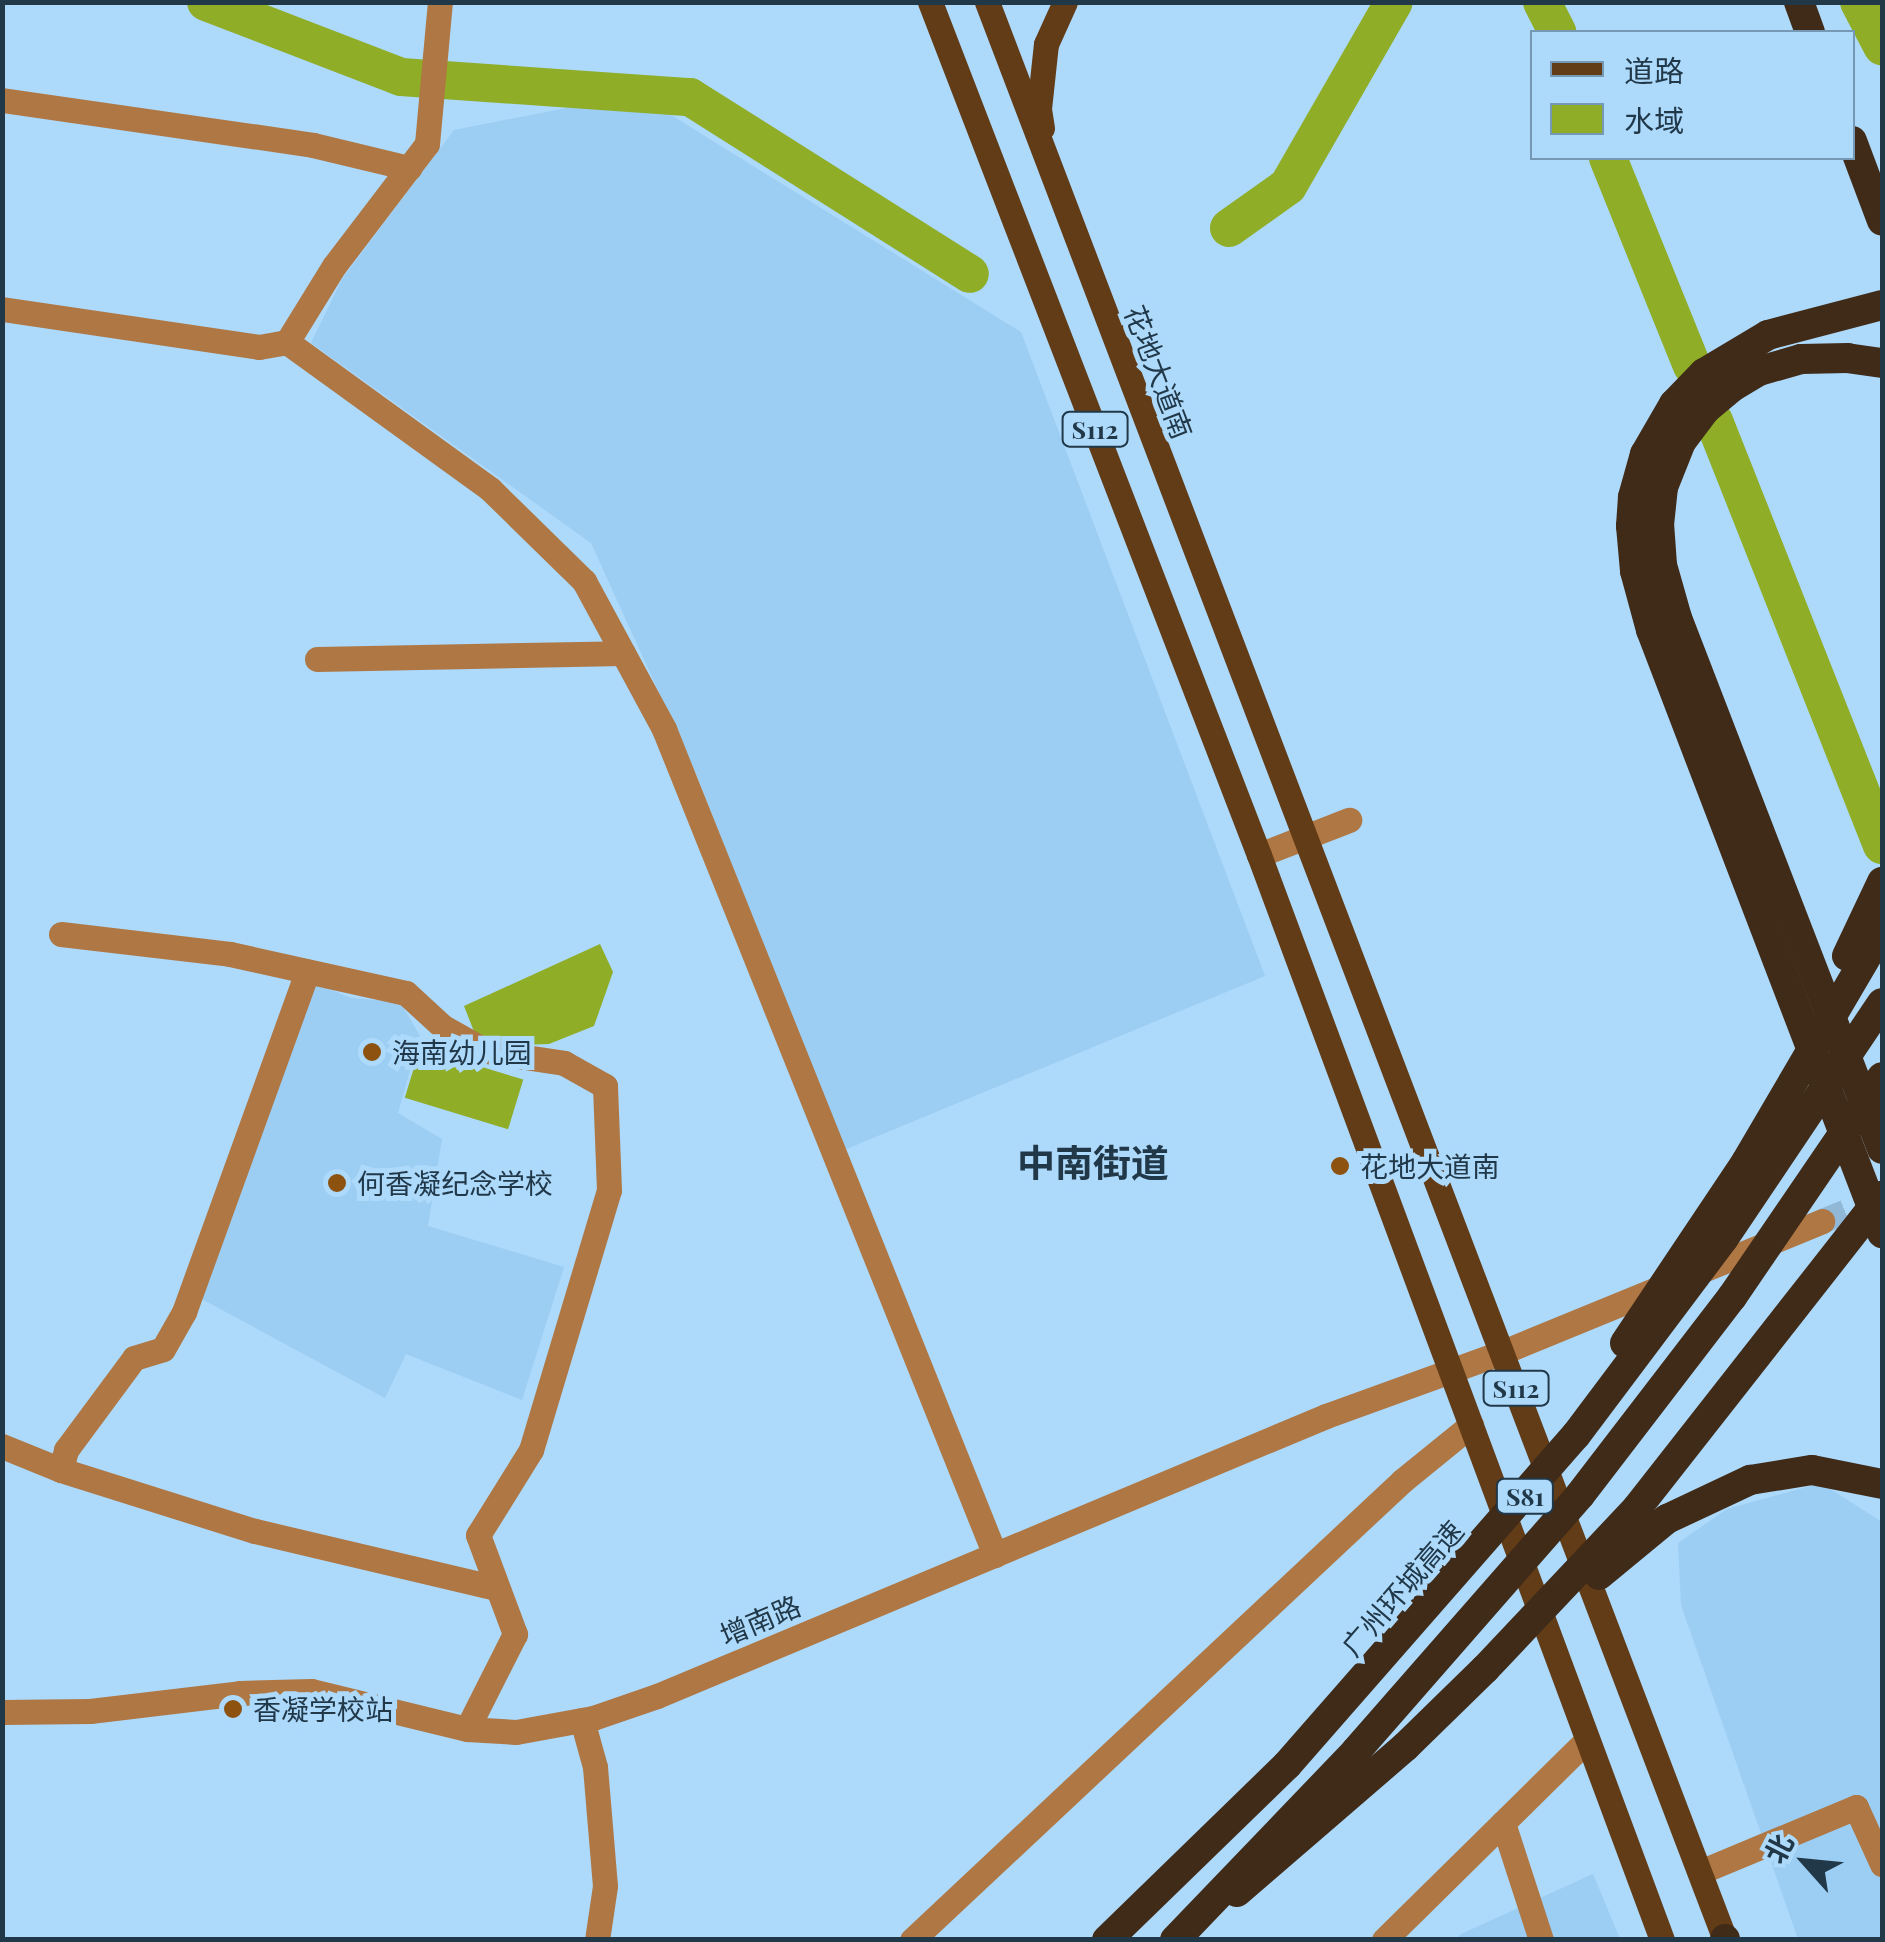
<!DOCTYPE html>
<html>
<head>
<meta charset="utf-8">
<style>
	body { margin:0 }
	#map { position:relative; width:1885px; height:1942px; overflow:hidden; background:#add9fb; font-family:"Playfair Display","Noto Sans SC",serif }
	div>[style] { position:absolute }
	.built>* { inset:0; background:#9ccdf3 }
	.water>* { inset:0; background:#8fad27; transform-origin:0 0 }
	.river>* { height:38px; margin:-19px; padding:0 19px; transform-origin:19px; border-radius:19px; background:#8fad27 }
	.minor-tunnel>* { height:25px; margin-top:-12.5px; transform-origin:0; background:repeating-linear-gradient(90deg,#91b9d7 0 25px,transparent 0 37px) }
	.minor>* { height:25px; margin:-12.5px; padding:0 12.5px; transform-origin:12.5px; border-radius:12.5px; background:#af7743 }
	.major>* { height:25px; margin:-12.5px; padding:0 12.5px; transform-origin:12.5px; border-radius:12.5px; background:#623c17 }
	.highway>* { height:30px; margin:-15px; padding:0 15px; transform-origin:15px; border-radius:15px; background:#402b18 }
	.highway-bridge>* { height:30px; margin:-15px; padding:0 15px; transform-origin:15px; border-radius:15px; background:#402b18 }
	.dots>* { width:28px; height:28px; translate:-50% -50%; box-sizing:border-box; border:5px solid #add9fb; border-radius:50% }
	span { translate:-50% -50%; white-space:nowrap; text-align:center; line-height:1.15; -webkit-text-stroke:10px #add9fb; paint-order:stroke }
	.shield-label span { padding:2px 8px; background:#add9fb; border:2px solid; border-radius:8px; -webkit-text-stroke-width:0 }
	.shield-label { font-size:25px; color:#213849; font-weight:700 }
	.street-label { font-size:28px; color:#213849 }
	.poi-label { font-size:28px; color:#213849 }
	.left { translate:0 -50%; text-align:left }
	.district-label { font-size:38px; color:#213849; font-weight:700 }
	.frame { position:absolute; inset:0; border:5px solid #213849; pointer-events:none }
	.legend { position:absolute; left:1530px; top:30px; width:325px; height:130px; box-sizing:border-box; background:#add9fb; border:2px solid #7599b4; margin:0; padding:12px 18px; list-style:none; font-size:30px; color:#213849 }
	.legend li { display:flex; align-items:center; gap:20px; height:50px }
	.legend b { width:50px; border:2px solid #7599b4 }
	.north { position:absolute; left:1755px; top:1812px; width:100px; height:100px; -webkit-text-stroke:8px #add9fb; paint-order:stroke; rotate:297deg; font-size:28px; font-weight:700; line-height:40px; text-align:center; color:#213849 }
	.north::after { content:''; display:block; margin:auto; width:35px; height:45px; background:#213849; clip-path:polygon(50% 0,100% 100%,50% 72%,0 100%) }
</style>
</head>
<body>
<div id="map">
	<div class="built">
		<div style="clip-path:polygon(597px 102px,663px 110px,1021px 332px,1265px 976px,844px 1150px,697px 776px,591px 543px,311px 343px,342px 279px,454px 130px)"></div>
		<div style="clip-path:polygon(312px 982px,351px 998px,400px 1002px,420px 1036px,398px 1113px,442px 1139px,428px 1226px,564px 1267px,522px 1400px,406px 1354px,385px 1398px,198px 1297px)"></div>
		<div style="clip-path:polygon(1821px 1483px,1882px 1522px,1882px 1939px,1798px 1939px,1681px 1605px,1678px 1543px,1727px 1509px)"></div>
		<div style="clip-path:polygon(1593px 1874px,1620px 1939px,1455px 1940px,1461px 1934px)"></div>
	</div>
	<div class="water">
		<div style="clip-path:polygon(600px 944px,613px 972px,594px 1026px,549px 1044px,521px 1045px,475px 1034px,464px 1006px)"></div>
		<div style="left:420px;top:1048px;width:108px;height:52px;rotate:17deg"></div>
	</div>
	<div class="river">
		<div style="left:206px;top:2px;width:209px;rotate:21deg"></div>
		<div style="left:401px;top:77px;width:290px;rotate:4deg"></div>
		<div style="left:690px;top:97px;width:331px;rotate:32.3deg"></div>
		<div style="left:1542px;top:2px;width:34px;rotate:63deg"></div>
		<div style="left:1859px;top:2px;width:50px;rotate:62.4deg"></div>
		<div style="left:1608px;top:158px;width:224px;rotate:68deg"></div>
		<div style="left:1229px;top:228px;width:72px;rotate:-35.4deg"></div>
		<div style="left:1288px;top:186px;width:212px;rotate:-60.1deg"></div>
		<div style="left:1714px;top:421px;width:456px;rotate:68.4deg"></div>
	</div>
	<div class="minor-tunnel">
		<div style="left:1822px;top:1221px;width:65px;rotate:-21.8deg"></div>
	</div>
	<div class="minor">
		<div style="left:2px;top:100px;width:314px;rotate:8.2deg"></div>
		<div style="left:313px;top:145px;width:99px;rotate:13.5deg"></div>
		<div style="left:2px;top:309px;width:260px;rotate:8.4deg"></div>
		<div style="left:259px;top:347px;width:28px;rotate:-10deg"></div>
		<div style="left:287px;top:342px;width:89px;rotate:-58.3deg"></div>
		<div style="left:334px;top:266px;width:153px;rotate:-52.7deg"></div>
		<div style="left:427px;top:144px;width:143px;rotate:-84.8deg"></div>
		<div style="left:287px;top:342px;width:251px;rotate:35.9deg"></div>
		<div style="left:490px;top:489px;width:132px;rotate:44.4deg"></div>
		<div style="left:584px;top:581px;width:168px;rotate:61.6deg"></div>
		<div style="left:664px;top:729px;width:890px;rotate:68.16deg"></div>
		<div style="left:317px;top:659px;width:306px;rotate:-1.1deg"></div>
		<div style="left:1259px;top:855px;width:97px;rotate:-21.3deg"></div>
		<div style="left:61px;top:934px;width:170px;rotate:6.7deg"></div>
		<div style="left:230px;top:954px;width:180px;rotate:12.5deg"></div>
		<div style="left:406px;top:993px;width:50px;rotate:42.6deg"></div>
		<div style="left:443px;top:1027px;width:49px;rotate:29.2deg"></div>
		<div style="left:486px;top:1051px;width:79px;rotate:8.7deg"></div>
		<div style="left:564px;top:1063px;width:47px;rotate:29.3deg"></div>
		<div style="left:605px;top:1086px;width:104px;rotate:87.8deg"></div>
		<div style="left:609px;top:1190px;width:271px;rotate:106.7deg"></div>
		<div style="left:531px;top:1450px;width:100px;rotate:121.9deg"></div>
		<div style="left:478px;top:1535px;width:106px;rotate:69.5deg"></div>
		<div style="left:515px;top:1634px;width:106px;rotate:116.8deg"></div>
		<div style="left:2px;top:1446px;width:64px;rotate:22.1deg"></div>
		<div style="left:61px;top:1470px;width:203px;rotate:17.5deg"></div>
		<div style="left:255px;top:1531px;width:249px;rotate:13.3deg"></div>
		<div style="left:61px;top:1470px;width:21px;rotate:-76deg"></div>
		<div style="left:66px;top:1450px;width:114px;rotate:-53.5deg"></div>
		<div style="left:134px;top:1358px;width:30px;rotate:-17deg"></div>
		<div style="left:163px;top:1349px;width:43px;rotate:-60.4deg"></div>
		<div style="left:184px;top:1312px;width:362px;rotate:-70.1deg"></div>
		<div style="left:2px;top:1712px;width:88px;rotate:-0.7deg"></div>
		<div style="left:90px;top:1711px;width:151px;rotate:-6.8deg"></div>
		<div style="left:240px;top:1693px;width:71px;rotate:-1.6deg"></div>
		<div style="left:311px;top:1691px;width:161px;rotate:13.7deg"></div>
		<div style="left:467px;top:1729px;width:49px;rotate:3.5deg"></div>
		<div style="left:516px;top:1732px;width:78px;rotate:-10.3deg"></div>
		<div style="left:593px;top:1718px;width:68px;rotate:-19deg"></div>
		<div style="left:657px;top:1696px;width:725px;rotate:-22.71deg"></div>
		<div style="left:1326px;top:1416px;width:188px;rotate:-19.9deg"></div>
		<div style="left:1503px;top:1352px;width:345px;rotate:-22.3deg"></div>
		<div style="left:582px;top:1720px;width:49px;rotate:74.5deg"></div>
		<div style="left:595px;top:1767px;width:119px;rotate:85.2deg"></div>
		<div style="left:605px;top:1886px;width:55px;rotate:98.4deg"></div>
		<div style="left:1503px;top:1823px;width:123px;rotate:72deg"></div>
		<div style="left:1700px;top:1872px;width:169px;rotate:-22.6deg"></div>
		<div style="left:1856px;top:1807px;width:63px;rotate:65.5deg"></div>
		<div style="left:912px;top:1940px;width:671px;rotate:-43.13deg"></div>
		<div style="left:1402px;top:1481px;width:89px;rotate:-39.1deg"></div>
		<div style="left:1384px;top:1940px;width:284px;rotate:-44.6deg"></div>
	</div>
	<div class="major">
		<div style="left:930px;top:2px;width:914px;rotate:68.91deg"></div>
		<div style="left:1259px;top:855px;width:1157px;rotate:69.62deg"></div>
		<div style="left:987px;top:2px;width:2074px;rotate:69.15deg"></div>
		<div style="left:1042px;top:128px;width:19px;rotate:-99deg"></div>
		<div style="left:1039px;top:109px;width:65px;rotate:-83.9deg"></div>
		<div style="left:1046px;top:44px;width:46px;rotate:-65.7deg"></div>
	</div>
	<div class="highway">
		<div style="left:1799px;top:2px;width:32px;rotate:70deg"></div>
		<div style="left:1852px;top:141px;width:85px;rotate:69.4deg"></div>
		<div style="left:1882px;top:305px;width:118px;rotate:165.3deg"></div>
		<div style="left:1768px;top:335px;width:74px;rotate:149.3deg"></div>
		<div style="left:1704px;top:373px;width:43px;rotate:134.1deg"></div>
		<div style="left:1674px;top:404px;width:58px;rotate:120.1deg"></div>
		<div style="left:1645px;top:454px;width:45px;rotate:105.6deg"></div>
		<div style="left:1633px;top:497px;width:29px;rotate:94deg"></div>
		<div style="left:1631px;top:526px;width:45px;rotate:84.9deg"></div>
		<div style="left:1635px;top:571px;width:61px;rotate:74.8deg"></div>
		<div style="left:1651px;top:630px;width:646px;rotate:69.04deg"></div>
		<div style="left:1882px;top:363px;width:34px;rotate:-172deg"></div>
		<div style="left:1848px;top:358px;width:47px;rotate:178.8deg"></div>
		<div style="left:1801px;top:359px;width:44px;rotate:164.1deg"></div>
		<div style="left:1759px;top:371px;width:33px;rotate:149deg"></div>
		<div style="left:1731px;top:388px;width:34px;rotate:140deg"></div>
		<div style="left:1705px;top:410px;width:40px;rotate:127deg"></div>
		<div style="left:1681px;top:442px;width:48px;rotate:111.8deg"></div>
		<div style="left:1663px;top:487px;width:36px;rotate:96deg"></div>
		<div style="left:1659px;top:523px;width:42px;rotate:85.9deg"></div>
		<div style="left:1662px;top:565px;width:55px;rotate:74.2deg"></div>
		<div style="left:1677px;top:618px;width:569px;rotate:68.89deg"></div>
		<div style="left:1237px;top:1892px;width:222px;rotate:-40.8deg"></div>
		<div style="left:1405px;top:1747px;width:112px;rotate:-44.3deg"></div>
		<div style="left:1725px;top:1939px;width:1px;rotate:90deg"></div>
	</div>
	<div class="highway-bridge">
		<div style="left:1847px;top:956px;width:82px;rotate:-64.7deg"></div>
		<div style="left:1625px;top:1343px;width:218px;rotate:-56.2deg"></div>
		<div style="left:1746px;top:1162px;width:269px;rotate:-59.6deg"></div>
		<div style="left:1599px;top:1575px;width:88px;rotate:-39.5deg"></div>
		<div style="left:1667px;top:1519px;width:92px;rotate:-25.2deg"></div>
		<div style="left:1750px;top:1480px;width:63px;rotate:-9.2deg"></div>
		<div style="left:1812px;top:1470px;width:71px;rotate:11.3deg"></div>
		<div style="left:1485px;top:1669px;width:221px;rotate:-46.6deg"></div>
		<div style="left:1637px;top:1508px;width:397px;rotate:-51.9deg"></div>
		<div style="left:1107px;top:1940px;width:251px;rotate:-44.2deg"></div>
		<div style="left:1287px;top:1765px;width:439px;rotate:-48.8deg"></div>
		<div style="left:1576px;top:1435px;width:246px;rotate:-53.1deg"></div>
		<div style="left:1724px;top:1238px;width:283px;rotate:-56.1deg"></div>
		<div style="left:1175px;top:1940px;width:262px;rotate:-46.2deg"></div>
		<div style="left:1356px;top:1751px;width:340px;rotate:-48.8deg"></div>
		<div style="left:1580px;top:1495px;width:250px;rotate:-52.5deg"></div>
		<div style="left:1732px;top:1297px;width:266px;rotate:-55.7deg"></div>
	</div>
	<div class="dots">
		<div style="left:372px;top:1052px;background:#8d5210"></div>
		<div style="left:1340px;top:1166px;background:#8d5210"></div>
		<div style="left:337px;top:1183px;background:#8d5210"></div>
		<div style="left:233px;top:1709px;background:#8d5210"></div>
	</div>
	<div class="shield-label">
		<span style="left:1095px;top:429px">S112</span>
		<span style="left:1516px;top:1388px">S112</span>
		<span style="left:1525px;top:1496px">S81</span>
	</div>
	<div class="street-label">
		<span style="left:1159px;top:372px;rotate:69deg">花地大道南</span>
		<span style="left:1402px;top:1588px;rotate:-49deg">广州环城高速</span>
		<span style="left:760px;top:1620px;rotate:-23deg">增南路</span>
	</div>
	<div class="poi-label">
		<span class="left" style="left:392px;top:1052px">海南幼儿园</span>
		<span class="left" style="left:1360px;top:1166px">花地大道南</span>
		<span class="left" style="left:357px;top:1183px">何香凝纪念学校</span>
		<span class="left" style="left:253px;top:1709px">香凝学校站</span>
	</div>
	<div class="district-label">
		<span style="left:1093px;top:1162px">中南街道</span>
	</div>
	<div class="frame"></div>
	<ul class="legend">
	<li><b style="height:12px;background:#623c17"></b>道路</li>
	<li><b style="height:28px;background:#8fad27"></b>水域</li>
	</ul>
	<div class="north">北</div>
</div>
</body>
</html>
